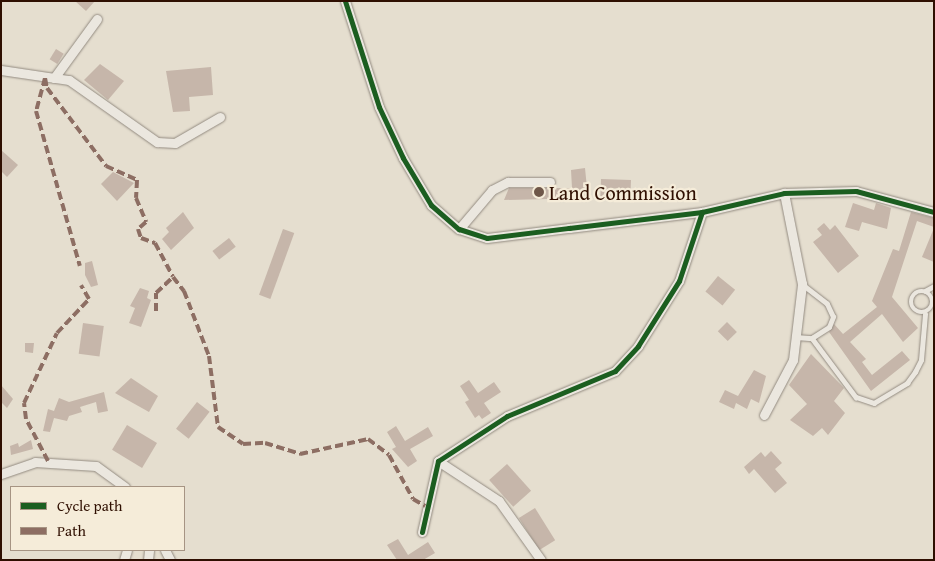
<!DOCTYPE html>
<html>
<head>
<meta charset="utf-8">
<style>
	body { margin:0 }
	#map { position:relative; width:935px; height:561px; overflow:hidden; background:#e5decf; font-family:"Gentium Book Plus",serif }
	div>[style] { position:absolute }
	.building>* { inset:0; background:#c6b6aa; transform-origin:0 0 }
	.roads { filter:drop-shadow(0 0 1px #938b81) drop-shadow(0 0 1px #938b81) }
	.lane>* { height:4.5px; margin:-2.25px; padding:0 2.25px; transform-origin:2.25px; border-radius:2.25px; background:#ebe7df }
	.lane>.ring { margin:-2.25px; padding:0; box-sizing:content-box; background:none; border:4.5px solid #ebe7df; border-radius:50% }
	.street>* { height:9px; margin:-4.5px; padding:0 4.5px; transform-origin:4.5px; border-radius:4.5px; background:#ebe7df }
	.quiet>* { height:4px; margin-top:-2px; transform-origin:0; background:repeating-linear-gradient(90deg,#8d6e63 0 8px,transparent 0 12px) }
	.cycleway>* { height:5px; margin:-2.5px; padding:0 2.5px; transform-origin:2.5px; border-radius:2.5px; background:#1b5e20 }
	.dots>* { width:14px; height:14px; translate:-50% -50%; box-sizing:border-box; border:2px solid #f5ecd9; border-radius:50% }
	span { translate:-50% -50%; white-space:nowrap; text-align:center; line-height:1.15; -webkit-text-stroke:4.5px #f5ecd9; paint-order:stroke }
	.poi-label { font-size:20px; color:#2f0f01 }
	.left { translate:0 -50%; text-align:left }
	.frame { position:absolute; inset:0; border:2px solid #2f0f01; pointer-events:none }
	.legend { position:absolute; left:10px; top:486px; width:175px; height:65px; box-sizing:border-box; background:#f5ecd9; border:1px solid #a69483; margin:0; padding:6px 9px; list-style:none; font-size:15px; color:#2f0f01 }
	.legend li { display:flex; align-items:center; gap:10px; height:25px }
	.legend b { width:25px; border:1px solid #a69483 }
</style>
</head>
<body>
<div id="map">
	<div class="building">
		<div style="clip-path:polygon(75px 1px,95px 1px,86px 11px)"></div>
		<div style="left:56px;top:49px;width:9px;height:12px;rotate:32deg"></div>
		<div style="clip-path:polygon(100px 64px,124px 81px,108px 100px,84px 80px)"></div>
		<div style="clip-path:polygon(211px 67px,213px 95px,189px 97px,190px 111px,173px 112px,166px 71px)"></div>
		<div style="clip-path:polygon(1px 150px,18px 165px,7px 177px,1px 171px)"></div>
		<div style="clip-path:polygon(585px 168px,588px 198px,504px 200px,509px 188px,572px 188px,571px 170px)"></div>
		<div style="clip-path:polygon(113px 172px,134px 183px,117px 201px,101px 184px)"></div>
		<div style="left:601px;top:179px;width:30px;height:20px;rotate:2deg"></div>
		<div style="clip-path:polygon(853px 203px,874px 210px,876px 203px,891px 208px,887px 229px,862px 222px,859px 231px,845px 227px)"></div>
		<div style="clip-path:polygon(183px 212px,194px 228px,171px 250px,162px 239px,169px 232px,166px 228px)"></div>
		<div style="clip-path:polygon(911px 212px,934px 218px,934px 227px,917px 221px,892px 297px,918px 328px,903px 342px,882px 314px,850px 342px,866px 359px,862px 362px,872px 375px,902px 351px,910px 360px,871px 391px,829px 332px,834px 324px,843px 334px,877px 307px,872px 301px,893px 249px,899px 251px)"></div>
		<div style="clip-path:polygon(824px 223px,830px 230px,835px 225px,859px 256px,838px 273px,813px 242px,822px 235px,817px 229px)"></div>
		<div style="clip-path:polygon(934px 228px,934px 262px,922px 257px)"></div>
		<div style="left:283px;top:229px;width:12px;height:70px;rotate:20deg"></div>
		<div style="left:229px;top:238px;width:11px;height:21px;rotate:52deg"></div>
		<div style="clip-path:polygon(92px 261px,98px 285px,91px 287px,85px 275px,85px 263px)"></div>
		<div style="left:718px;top:276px;width:22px;height:20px;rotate:39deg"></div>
		<div style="clip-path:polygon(140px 288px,149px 291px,147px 298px,151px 300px,141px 327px,129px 323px,135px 308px,130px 306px)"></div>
		<div style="left:727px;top:322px;width:14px;height:13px;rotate:45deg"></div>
		<div style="left:83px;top:323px;width:21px;height:31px;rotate:8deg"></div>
		<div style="clip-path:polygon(25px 343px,34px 343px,33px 353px,25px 352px)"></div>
		<div style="clip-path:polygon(811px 354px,844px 388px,834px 401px,845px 413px,828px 435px,822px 428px,813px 436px,790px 420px,807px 404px,789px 385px)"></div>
		<div style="clip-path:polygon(754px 370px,766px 376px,759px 403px,751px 399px,747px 409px,736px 403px,734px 409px,719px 402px,725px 390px,738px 396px)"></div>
		<div style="clip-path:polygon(131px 378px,158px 396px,149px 412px,115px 393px)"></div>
		<div style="clip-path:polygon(469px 380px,478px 393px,494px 382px,501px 392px,484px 403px,491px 413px,482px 419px,479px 415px,475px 418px,465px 402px,469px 400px,460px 386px)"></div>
		<div style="clip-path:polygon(1px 385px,13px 399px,7px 408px,1px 402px)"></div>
		<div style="clip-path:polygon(104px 392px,108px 411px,98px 413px,96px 402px,80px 407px,82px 412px,69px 416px,67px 421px,54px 418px,50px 432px,43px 431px,48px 409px,54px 411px,59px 398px,69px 402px)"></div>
		<div style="left:197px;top:402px;width:16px;height:34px;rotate:38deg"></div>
		<div style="left:127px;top:425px;width:35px;height:29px;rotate:31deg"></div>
		<div style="clip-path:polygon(396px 426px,405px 441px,428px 427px,433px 436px,410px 449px,417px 461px,408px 467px,392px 449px,396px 447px,387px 432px)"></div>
		<div style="clip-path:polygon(31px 440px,33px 449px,11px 455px,10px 446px,18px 443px,19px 447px)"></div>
		<div style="clip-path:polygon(771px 451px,782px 463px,775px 469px,787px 483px,775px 493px,754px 469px,749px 474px,744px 467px,761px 452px,765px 457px)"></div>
		<div style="left:507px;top:464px;width:36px;height:24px;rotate:48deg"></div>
		<div style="left:535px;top:508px;width:38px;height:19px;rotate:58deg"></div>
		<div style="clip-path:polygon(398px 539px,408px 555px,428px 542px,435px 553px,423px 560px,397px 560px,387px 545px)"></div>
	</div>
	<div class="roads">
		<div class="lane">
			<div class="ring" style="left:911px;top:291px;width:17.5px;height:17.5px"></div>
			<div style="left:925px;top:291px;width:10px;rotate:-29deg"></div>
			<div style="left:796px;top:337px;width:16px;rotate:4deg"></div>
			<div style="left:812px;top:338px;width:20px;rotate:-33deg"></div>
			<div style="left:829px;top:327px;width:11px;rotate:-68deg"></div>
			<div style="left:833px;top:317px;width:14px;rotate:-115deg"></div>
			<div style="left:827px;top:304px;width:31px;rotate:-142deg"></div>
			<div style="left:812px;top:338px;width:74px;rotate:53.3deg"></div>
			<div style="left:856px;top:397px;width:19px;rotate:18deg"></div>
			<div style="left:874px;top:403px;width:39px;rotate:-31deg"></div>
			<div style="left:907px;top:383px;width:14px;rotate:-54deg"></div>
			<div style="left:915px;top:372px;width:13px;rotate:-63deg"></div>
			<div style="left:921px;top:360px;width:46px;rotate:-85deg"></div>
		</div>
		<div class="street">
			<div style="left:345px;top:1px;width:111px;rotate:72.2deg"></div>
			<div style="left:379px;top:107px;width:56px;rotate:64.8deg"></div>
			<div style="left:403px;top:158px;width:55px;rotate:59.2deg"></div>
			<div style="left:431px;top:205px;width:37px;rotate:41deg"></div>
			<div style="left:459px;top:229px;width:29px;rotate:18deg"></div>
			<div style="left:487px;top:238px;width:83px;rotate:-7deg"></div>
			<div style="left:569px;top:228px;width:134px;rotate:-6.9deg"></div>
			<div style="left:702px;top:212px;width:84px;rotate:-13deg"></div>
			<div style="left:784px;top:193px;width:72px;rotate:-1.6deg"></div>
			<div style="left:856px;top:191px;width:81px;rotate:15.1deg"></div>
			<div style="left:1px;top:70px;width:69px;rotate:8.4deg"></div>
			<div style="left:69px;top:80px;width:108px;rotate:35.2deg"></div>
			<div style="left:157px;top:142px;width:18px;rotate:3deg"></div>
			<div style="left:175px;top:143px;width:52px;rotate:-30deg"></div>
			<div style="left:54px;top:78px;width:73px;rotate:-53.9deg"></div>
			<div style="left:459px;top:229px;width:51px;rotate:-49.8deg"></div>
			<div style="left:492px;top:190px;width:18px;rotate:-27deg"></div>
			<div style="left:508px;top:182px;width:42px"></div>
			<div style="left:764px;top:415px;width:62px;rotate:-62.2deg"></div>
			<div style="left:793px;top:360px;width:77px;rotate:-83.2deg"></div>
			<div style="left:802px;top:284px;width:93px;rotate:-101.2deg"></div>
			<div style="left:438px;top:461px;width:73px;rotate:33.3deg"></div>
			<div style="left:499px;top:501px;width:72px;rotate:54.6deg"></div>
			<div style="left:1px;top:474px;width:36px;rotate:-19deg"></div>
			<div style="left:35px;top:462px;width:61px;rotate:3.8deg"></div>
			<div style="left:96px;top:466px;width:36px;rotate:36deg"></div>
			<div style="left:422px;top:532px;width:73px;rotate:-77.3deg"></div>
			<div style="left:438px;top:461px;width:82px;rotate:-33.1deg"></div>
			<div style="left:507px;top:416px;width:117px;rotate:-22.6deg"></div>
			<div style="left:615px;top:371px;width:34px;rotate:-47deg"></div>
			<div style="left:638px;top:346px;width:77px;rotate:-57.8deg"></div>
			<div style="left:679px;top:281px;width:73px;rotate:-71.6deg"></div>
			<div style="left:165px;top:550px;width:11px;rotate:63deg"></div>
			<div style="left:124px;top:560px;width:10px;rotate:-73deg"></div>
			<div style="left:148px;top:560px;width:10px;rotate:-84deg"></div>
		</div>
	</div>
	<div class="quiet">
		<div style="left:45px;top:78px;width:10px;rotate:79deg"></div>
		<div style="left:47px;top:88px;width:98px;rotate:52.9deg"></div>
		<div style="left:106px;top:166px;width:34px;rotate:24deg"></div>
		<div style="left:137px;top:180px;width:18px;rotate:93deg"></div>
		<div style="left:136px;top:198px;width:26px;rotate:67deg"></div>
		<div style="left:146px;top:222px;width:11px;rotate:139deg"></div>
		<div style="left:138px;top:229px;width:9px;rotate:72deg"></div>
		<div style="left:141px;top:238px;width:15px;rotate:20deg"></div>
		<div style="left:155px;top:243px;width:38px;rotate:62deg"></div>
		<div style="left:45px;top:78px;width:34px;rotate:105deg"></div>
		<div style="left:36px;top:111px;width:161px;rotate:74.2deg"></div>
		<div style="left:156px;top:311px;width:18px;rotate:-90deg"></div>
		<div style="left:156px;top:293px;width:23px;rotate:-43deg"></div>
		<div style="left:173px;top:277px;width:18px;rotate:52deg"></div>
		<div style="left:184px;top:291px;width:70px;rotate:69deg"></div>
		<div style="left:209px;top:356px;width:72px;rotate:82.8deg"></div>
		<div style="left:218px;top:427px;width:30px;rotate:34deg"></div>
		<div style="left:243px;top:444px;width:22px;rotate:-3deg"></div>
		<div style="left:265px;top:443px;width:37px;rotate:17deg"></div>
		<div style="left:300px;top:454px;width:70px;rotate:-12.4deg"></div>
		<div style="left:368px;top:439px;width:26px;rotate:37deg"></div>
		<div style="left:389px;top:455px;width:50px;rotate:61.4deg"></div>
		<div style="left:413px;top:499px;width:14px;rotate:30deg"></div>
		<div style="left:48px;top:461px;width:47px;rotate:-117.6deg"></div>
		<div style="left:26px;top:419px;width:16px;rotate:-97deg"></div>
		<div style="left:24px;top:403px;width:77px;rotate:-64.8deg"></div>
		<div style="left:57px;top:333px;width:47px;rotate:-46.7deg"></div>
		<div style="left:89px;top:299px;width:16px;rotate:-120deg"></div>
	</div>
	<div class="cycleway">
		<div style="left:345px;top:1px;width:111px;rotate:72.2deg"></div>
		<div style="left:379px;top:107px;width:56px;rotate:64.8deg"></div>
		<div style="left:403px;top:158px;width:55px;rotate:59.2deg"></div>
		<div style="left:431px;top:205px;width:37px;rotate:41deg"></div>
		<div style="left:459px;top:229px;width:29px;rotate:18deg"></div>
		<div style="left:487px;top:238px;width:83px;rotate:-7deg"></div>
		<div style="left:569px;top:228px;width:134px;rotate:-6.9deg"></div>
		<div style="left:702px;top:212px;width:84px;rotate:-13deg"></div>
		<div style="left:784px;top:193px;width:72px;rotate:-1.6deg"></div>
		<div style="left:856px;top:191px;width:81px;rotate:15.1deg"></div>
		<div style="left:422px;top:532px;width:73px;rotate:-77.3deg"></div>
		<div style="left:438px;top:461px;width:82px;rotate:-33.1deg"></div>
		<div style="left:507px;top:416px;width:117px;rotate:-22.6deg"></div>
		<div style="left:615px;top:371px;width:34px;rotate:-47deg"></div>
		<div style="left:638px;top:346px;width:77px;rotate:-57.8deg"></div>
		<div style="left:679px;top:281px;width:73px;rotate:-71.6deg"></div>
	</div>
	<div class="dots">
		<div style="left:539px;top:192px;background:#6f5749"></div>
	</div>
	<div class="poi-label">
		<span class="left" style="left:549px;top:192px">Land Commission</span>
	</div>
	<div class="frame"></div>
	<ul class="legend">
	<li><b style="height:6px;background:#1b5e20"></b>Cycle path</li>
	<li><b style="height:6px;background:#8d6e63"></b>Path</li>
	</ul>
</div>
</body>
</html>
